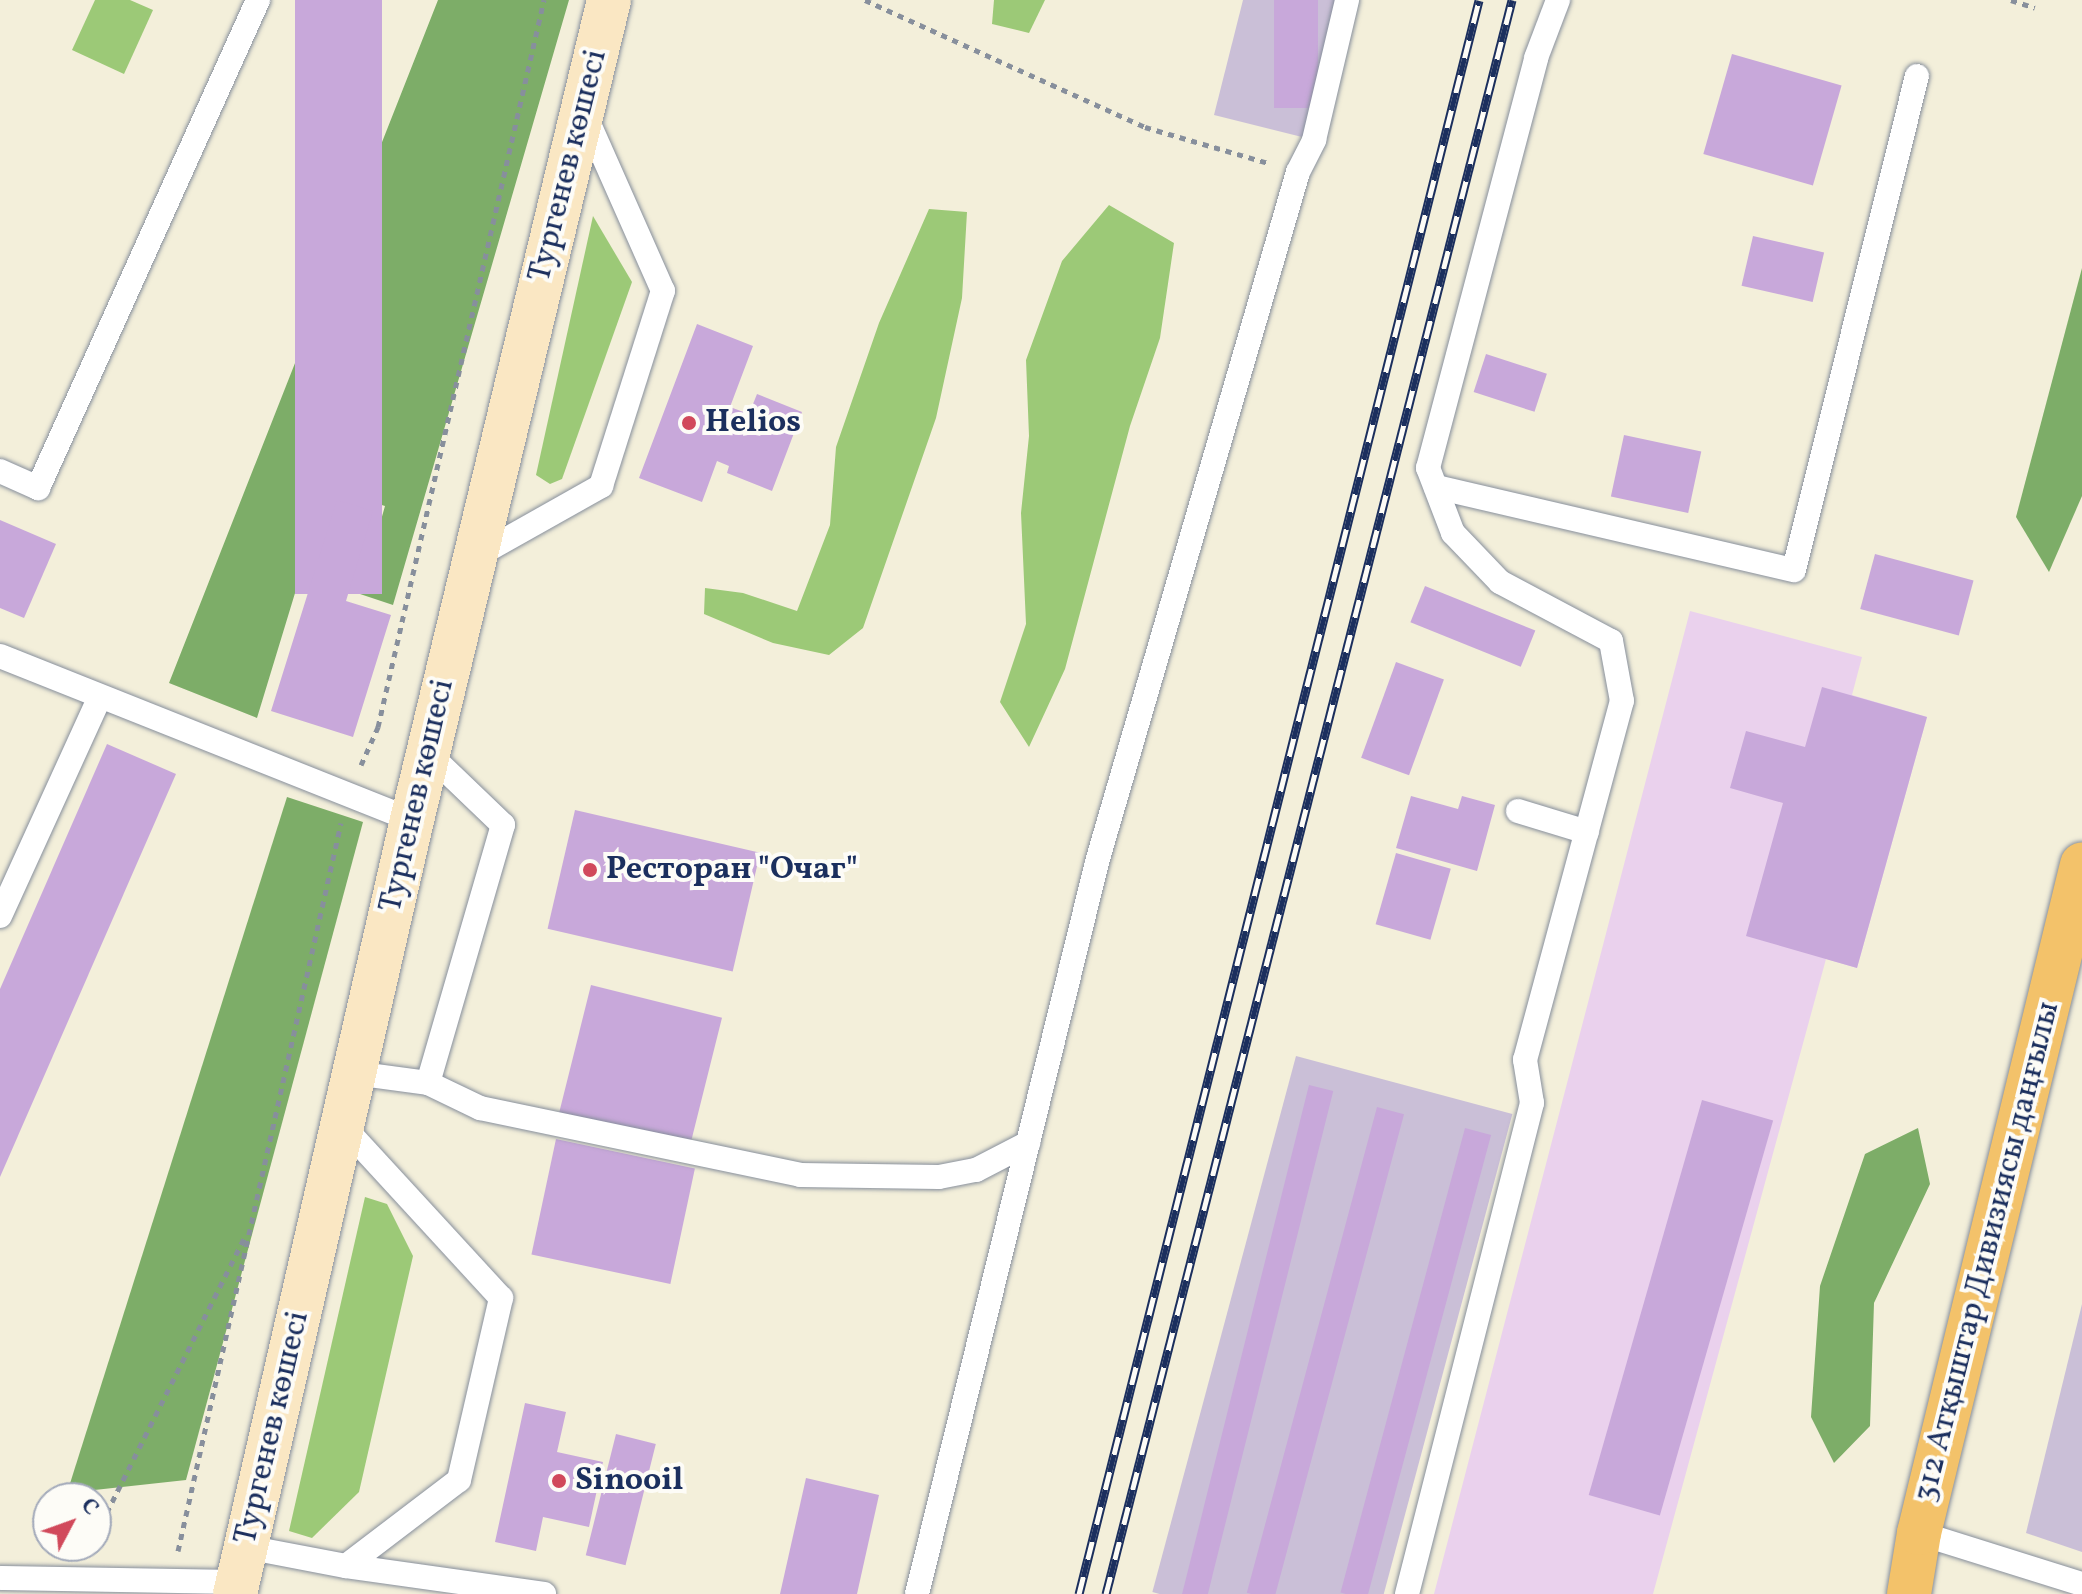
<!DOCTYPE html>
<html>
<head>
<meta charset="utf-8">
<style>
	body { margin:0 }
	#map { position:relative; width:2082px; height:1594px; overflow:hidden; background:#f3efda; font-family:Vollkorn,serif }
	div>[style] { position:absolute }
	.built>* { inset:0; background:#ead1ed }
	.industrial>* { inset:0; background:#cabfd7; transform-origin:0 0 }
	.green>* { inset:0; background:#9cc977 }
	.forest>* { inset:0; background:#7dad68 }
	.building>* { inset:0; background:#c8a8da; transform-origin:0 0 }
	.path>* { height:5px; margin-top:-2.5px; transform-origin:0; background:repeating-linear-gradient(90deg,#878f9c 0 6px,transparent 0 12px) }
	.roads { filter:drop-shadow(0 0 2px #878f9c) drop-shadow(0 0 2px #878f9c) }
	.service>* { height:24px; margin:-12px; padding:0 12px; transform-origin:12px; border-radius:12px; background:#fff }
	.secondary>* { height:44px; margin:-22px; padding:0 22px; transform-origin:22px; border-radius:22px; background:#fae7c3 }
	.trunk>* { height:44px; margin:-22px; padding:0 22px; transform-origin:22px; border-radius:22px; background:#f3c26a }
	.rail>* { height:9px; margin-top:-4.5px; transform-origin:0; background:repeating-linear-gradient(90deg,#fdfcf7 0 18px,#1b2f5e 0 36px); box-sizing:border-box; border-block:2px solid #1b2f5e }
	.dots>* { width:22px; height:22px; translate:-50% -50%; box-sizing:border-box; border:4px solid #fdfcf7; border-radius:50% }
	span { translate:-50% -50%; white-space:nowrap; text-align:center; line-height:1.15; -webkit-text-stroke:8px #fdfcf7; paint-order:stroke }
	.street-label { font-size:32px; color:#1b2f5e }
	.poi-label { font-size:32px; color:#1b2f5e; font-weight:700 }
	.left { translate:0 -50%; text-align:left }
	.north { position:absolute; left:32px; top:1482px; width:80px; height:80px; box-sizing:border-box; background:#fdfcf7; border:2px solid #a3aaba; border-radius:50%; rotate:49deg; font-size:22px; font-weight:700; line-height:32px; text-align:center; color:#1b2f5e }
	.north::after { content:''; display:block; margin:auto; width:28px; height:36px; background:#d1495b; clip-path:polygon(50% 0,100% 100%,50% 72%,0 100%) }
</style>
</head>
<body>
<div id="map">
	<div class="built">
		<div style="clip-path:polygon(1690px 611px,1862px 657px,1852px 695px,1927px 717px,1857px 968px,1826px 959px,1653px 1594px,1434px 1594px)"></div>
	</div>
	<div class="industrial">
		<div style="clip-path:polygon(1243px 0,1347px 0,1314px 140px,1214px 115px)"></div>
		<div style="left:1296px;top:1056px;width:224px;height:555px;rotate:15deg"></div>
		<div style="clip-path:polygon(2082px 1304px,2082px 1552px,2026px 1533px)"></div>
	</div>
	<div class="green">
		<div style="clip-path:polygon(95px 0,130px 0,153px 10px,124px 74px,72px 50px)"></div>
		<div style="clip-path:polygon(994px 0,1045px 0,1029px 33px,992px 24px)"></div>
		<div style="clip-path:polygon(1109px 205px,1174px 243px,1160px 338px,1130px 426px,1065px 669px,1029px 747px,1000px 702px,1026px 624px,1021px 513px,1029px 436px,1026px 360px,1062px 261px)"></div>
		<div style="clip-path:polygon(929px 209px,967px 212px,962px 298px,936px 418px,863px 628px,829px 655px,773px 643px,704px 614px,705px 588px,743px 593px,797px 611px,830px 525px,836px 447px,879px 323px)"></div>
		<div style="clip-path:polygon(593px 216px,632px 282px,562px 479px,550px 484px,536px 475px)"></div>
		<div style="clip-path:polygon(365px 1197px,387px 1204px,413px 1256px,359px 1492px,312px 1538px,289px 1531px)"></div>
	</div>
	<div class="forest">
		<div style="clip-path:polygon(438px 0,569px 0,393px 605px,360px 594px,385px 506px,327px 488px,257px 718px,169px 683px)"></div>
		<div style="clip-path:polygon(2082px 268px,2082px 496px,2049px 572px,2016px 517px)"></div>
		<div style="clip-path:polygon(287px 797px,363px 822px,186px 1480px,67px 1493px)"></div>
		<div style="clip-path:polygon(1918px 1128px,1930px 1184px,1874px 1303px,1870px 1426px,1834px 1463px,1811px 1417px,1820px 1286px,1865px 1154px)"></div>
	</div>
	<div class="building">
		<div style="left:295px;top:0;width:87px;height:594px"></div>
		<div style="left:1274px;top:0;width:44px;height:108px"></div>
		<div style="left:1732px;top:54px;width:114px;height:104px;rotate:16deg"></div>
		<div style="left:1753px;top:236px;width:73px;height:51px;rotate:13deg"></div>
		<div style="clip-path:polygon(697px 324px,753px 346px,730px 407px,749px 414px,757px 394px,802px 412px,772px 491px,727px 473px,729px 466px,717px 461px,702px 502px,639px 478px)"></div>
		<div style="left:1486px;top:354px;width:64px;height:40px;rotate:18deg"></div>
		<div style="left:1624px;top:435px;width:79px;height:63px;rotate:12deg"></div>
		<div style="clip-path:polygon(337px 500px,373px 511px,346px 601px,391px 615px,353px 737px,271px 711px)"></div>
		<div style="clip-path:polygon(0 520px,56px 544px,24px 618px,0 608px)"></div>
		<div style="left:1875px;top:554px;width:102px;height:57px;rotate:15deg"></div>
		<div style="left:1425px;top:586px;width:119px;height:39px;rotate:22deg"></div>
		<div style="left:1396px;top:662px;width:51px;height:102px;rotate:20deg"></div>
		<div style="clip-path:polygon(1822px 687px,1927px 717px,1857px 968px,1746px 936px,1783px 803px,1730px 788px,1746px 731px,1805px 747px)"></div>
		<div style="clip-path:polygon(107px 744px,176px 774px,0 1177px,0 989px)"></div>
		<div style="clip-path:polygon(1411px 796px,1458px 809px,1462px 796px,1495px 805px,1477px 871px,1396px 848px)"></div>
		<div style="left:575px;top:810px;width:190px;height:122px;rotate:13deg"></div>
		<div style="left:1396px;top:853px;width:57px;height:74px;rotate:16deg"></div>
		<div style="left:591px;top:985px;width:135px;height:136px;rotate:14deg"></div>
		<div style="left:1309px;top:1085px;width:25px;height:526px;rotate:14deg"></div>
		<div style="left:1702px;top:1100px;width:74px;height:411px;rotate:16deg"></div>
		<div style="left:1377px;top:1107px;width:28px;height:503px;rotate:15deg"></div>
		<div style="left:1465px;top:1128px;width:27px;height:481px;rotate:15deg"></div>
		<div style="left:556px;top:1139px;width:142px;height:118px;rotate:12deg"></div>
		<div style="clip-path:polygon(525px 1403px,566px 1412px,557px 1452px,603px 1462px,589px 1527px,543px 1517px,536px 1551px,495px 1542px)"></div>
		<div style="left:616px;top:1434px;width:41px;height:125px;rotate:14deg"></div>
		<div style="clip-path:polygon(806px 1478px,879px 1495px,857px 1594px,780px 1594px)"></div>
	</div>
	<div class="path">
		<div style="left:865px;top:0;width:307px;rotate:24.4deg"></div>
		<div style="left:1145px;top:127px;width:128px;rotate:16.3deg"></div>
		<div style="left:2011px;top:0;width:25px;rotate:18deg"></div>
		<div style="left:361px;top:765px;width:42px;rotate:-65.9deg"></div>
		<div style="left:378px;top:727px;width:746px;rotate:-77.14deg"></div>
		<div style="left:96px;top:1534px;width:331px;rotate:-63.4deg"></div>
		<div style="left:178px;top:1551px;width:746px;rotate:-77.38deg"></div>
	</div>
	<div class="roads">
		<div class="service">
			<div style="left:0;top:471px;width:42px;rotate:24.1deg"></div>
			<div style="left:38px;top:488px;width:535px;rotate:-65.73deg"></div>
			<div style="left:1436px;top:487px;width:367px;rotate:13.1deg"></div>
			<div style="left:1794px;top:570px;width:509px;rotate:-76.02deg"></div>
			<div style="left:475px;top:557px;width:145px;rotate:-29.4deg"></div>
			<div style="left:601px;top:486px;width:205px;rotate:-72.4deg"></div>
			<div style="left:663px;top:291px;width:195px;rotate:-113.9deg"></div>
			<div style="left:0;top:656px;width:443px;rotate:21.7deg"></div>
			<div style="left:1518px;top:811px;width:72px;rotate:16.9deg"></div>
			<div style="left:0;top:916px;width:241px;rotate:-65.5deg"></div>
			<div style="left:354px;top:1073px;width:75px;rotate:7.7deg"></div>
			<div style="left:428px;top:1083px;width:269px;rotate:-73.8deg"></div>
			<div style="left:503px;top:825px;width:104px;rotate:-136.2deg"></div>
			<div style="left:428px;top:1083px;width:58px;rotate:25.7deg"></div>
			<div style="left:480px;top:1108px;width:327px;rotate:11.8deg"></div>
			<div style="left:800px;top:1175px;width:139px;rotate:0.8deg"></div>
			<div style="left:939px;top:1177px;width:38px;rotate:-11deg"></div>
			<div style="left:976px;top:1170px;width:59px;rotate:-27.4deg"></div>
			<div style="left:1919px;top:1533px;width:171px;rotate:17.4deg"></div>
			<div style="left:246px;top:1547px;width:102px;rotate:10.8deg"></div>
			<div style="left:346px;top:1566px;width:142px;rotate:-37.3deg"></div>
			<div style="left:459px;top:1480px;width:187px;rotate:-77deg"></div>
			<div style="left:501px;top:1298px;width:235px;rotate:-132.6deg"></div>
			<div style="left:346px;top:1566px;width:200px;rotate:8deg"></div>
			<div style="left:0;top:1578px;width:238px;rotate:1deg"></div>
			<div style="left:917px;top:1594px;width:754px;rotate:-76.18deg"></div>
			<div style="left:1097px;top:862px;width:719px;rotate:-73.76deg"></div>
			<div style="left:1298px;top:172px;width:36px;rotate:-63deg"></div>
			<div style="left:1314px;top:140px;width:144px;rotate:-76.7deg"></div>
			<div style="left:1407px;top:1594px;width:507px;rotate:-75.72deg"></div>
			<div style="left:1532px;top:1103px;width:44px;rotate:-99.2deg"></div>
			<div style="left:1525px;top:1060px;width:372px;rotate:-74.9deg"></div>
			<div style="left:1622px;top:701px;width:61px;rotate:-100.4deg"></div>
			<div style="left:1611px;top:641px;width:126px;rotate:-152deg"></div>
			<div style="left:1500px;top:582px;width:68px;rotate:-133.8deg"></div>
			<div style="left:1453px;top:533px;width:70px;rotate:-111deg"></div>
			<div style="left:1428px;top:468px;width:424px;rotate:-75.2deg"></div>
			<div style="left:1536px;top:58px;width:62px;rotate:-69.2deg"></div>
		</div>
		<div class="secondary">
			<div style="left:235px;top:1594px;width:794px;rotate:-77.12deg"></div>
			<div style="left:412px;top:820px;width:843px;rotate:-76.49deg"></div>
		</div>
		<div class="trunk">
			<div style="left:1909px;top:1594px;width:62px;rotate:-80.7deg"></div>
			<div style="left:1919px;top:1533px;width:688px;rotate:-76.29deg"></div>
		</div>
	</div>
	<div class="rail">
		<div style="left:1079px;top:1594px;width:1643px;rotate:-75.91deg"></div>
		<div style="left:1106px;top:1594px;width:1645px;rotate:-75.71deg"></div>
	</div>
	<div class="dots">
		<div style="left:689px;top:423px;background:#d1495b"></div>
		<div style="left:590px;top:870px;background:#d1495b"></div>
		<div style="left:559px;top:1481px;background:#d1495b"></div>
	</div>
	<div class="street-label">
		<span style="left:569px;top:166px;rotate:-76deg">Тургенев көшесі</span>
		<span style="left:418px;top:796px;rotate:-77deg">Тургенев көшесі</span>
		<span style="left:1988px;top:1252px;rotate:-76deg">312 Атқыштар Дивизиясы даңғылы</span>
		<span style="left:273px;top:1428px;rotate:-77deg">Тургенев көшесі</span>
	</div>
	<div class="poi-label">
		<span class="left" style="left:705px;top:423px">Helios</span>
		<span class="left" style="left:606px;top:870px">Ресторан "Очаг"</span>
		<span class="left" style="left:575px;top:1481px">Sinooil</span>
	</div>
	<div class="north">С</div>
</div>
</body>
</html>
